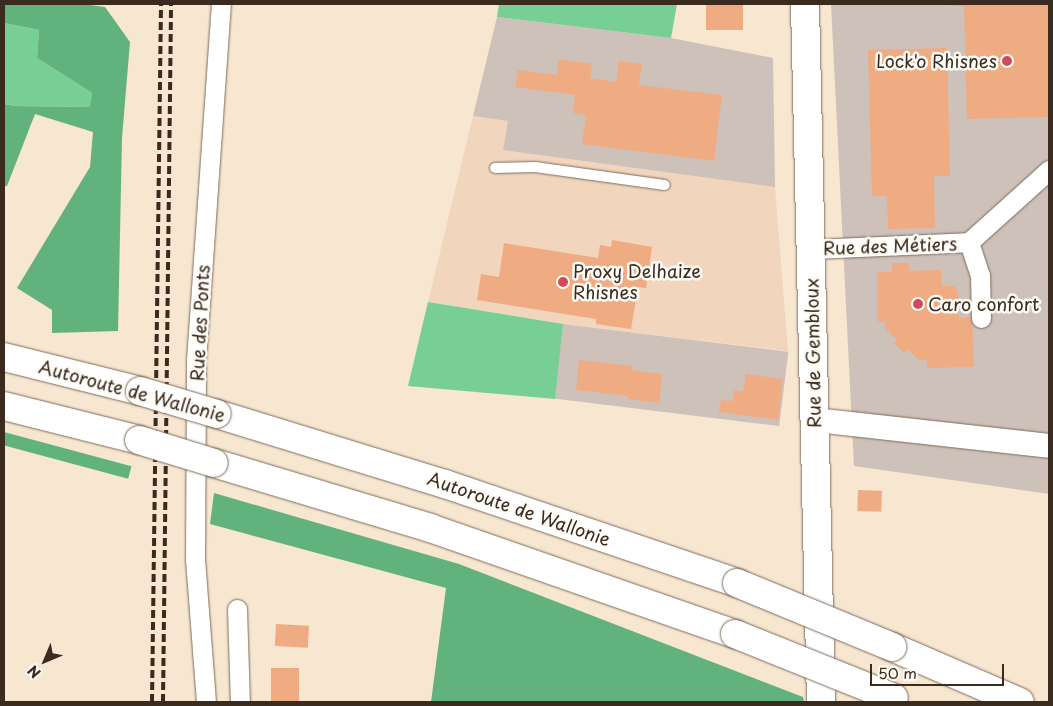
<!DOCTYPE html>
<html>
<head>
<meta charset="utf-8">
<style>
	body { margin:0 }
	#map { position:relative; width:1053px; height:706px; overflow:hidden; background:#f7e6d0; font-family:"Playpen Sans",sans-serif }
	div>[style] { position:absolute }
	.built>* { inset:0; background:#f1d5bd }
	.industrial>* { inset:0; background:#cec1ba; transform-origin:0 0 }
	.green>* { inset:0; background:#78cf95 }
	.forest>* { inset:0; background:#62b27e; transform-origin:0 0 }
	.building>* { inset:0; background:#efab82; transform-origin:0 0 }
	.roads { filter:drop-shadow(0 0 1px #7d6c5c) drop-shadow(0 0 1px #7d6c5c) }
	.service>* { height:10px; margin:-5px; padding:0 5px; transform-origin:5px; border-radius:5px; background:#fff }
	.minor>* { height:19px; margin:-9.5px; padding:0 9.5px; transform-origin:9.5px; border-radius:9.5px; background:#fff }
	.tertiary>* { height:24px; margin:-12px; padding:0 12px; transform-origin:12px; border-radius:12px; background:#fff }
	.secondary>* { height:28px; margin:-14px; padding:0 14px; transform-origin:14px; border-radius:14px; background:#fff }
	.motorway>* { height:28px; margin:-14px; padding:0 14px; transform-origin:14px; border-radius:14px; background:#fff }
	.rail>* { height:4px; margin-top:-2px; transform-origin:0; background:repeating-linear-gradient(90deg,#3b2a1e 0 8px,transparent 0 12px) }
	.bridges { filter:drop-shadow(0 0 1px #7d6c5c) drop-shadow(0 0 1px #7d6c5c) }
	.motorway-bridge>* { height:28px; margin:-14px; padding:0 14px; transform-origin:14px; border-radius:14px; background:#fff }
	.dots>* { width:14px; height:14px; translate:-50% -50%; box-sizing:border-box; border:2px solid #fdfcf7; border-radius:50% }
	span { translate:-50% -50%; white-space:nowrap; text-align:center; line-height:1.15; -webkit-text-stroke:5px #fdfcf7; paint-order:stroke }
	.poi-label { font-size:18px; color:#3b2a1e }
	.right { translate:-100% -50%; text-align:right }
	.left { translate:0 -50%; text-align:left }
	.street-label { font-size:18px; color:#3b2a1e }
	.frame { position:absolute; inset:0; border:5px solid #3b2a1e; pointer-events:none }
	.north { position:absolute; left:20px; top:636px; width:50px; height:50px; -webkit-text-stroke:4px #fdfcf7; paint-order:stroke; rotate:225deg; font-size:14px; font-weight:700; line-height:20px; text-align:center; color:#3b2a1e }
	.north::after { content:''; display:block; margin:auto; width:18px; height:22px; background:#3b2a1e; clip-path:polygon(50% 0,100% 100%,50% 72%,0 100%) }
	.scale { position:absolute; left:870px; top:664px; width:134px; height:22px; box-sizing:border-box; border:2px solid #3b2a1e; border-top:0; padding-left:6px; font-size:15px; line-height:18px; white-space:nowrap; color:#3b2a1e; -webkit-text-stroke:4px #fdfcf7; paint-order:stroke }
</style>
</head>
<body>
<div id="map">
	<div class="built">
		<div style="clip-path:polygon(473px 116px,509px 121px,503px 150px,775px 187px,788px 351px,563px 324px,428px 302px)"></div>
	</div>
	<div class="industrial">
		<div style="clip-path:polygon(831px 4px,1049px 4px,1049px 494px,854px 466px)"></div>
		<div style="clip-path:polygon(497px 17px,671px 38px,773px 58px,775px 187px,503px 150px,508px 121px,473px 116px)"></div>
		<div style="left:563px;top:324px;width:227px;height:75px;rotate:7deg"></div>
	</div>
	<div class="green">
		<div style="clip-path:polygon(499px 4px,677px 4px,671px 38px,497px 17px)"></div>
		<div style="clip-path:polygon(4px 23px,39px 30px,37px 58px,92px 93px,91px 107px,15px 106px,4px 104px)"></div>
		<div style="clip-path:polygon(428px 302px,563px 324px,555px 399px,408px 386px)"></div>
	</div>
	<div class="forest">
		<div style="clip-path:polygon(4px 4px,83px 4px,105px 7px,130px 42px,122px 138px,118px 331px,52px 333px,52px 310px,17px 288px,90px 167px,93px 132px,35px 114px,7px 186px,4px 186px,4px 104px,15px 106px,90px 107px,92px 93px,37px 58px,39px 30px,4px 23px)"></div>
		<div style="left:4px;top:432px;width:132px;height:13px;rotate:15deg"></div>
		<div style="clip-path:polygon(214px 493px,459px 564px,803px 697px,804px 702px,431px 702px,446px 588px,210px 524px)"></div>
	</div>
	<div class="building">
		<div style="left:706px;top:4px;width:37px;height:26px"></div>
		<div style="clip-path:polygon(947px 4px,1049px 4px,1049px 117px,967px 119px,964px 6px,948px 6px)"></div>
		<div style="clip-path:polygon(947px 48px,950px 176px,934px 176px,935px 228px,888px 229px,887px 196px,872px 196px,868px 50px)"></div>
		<div style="clip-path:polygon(559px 59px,592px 64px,590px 78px,616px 82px,619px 61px,642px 64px,639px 85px,722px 95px,714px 161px,582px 144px,586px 115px,573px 113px,575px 95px,515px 87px,518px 70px,557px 75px)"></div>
		<div style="clip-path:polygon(612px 240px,652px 247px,646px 288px,638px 287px,631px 329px,596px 324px,596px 319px,477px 300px,481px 274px,499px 277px,504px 243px,598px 258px,600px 245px,611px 247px)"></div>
		<div style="clip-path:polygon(892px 263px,909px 263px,909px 271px,941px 270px,942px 286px,953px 286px,958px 291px,959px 318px,972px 317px,974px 367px,927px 368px,927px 360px,919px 360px,908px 350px,904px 353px,894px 343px,897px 340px,886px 329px,885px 322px,877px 321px,877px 272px,892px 272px)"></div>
		<div style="clip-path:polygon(579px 360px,632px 366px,632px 370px,662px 374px,659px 403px,628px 399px,628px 396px,576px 390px)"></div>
		<div style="clip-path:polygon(746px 374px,783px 379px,778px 420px,719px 412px,721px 400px,733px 401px,734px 390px,743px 392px)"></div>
		<div style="left:858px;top:490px;width:24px;height:21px;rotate:2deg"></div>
		<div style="left:276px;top:624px;width:33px;height:22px;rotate:3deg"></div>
		<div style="left:271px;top:668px;width:28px;height:34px"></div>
	</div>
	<div class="roads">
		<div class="service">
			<div style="left:495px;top:168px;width:40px;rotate:-1.4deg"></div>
			<div style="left:535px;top:167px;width:131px;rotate:7.9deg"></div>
		</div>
		<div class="minor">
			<div style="left:969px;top:242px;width:35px;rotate:72deg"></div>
			<div style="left:980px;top:275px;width:43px;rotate:88.7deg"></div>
			<div style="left:811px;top:249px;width:158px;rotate:-2.5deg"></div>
			<div style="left:969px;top:242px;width:108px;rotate:-42deg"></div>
			<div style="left:237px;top:609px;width:93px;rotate:88.2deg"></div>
			<div style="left:206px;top:702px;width:142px;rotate:-94.4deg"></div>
			<div style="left:195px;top:560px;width:200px;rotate:-89.7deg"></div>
			<div style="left:196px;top:360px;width:357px;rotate:-86deg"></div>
		</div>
		<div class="tertiary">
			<div style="left:815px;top:420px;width:235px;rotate:6.3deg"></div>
		</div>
		<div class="secondary">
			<div style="left:805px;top:4px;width:698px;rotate:88.69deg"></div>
		</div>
		<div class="motorway">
			<div style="left:4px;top:357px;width:140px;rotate:14deg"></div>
			<div style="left:4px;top:406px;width:139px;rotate:14.1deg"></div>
			<div style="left:217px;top:414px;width:239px;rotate:17.1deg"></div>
			<div style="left:445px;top:484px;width:308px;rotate:18.7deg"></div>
			<div style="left:214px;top:463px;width:226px;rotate:16.7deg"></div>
			<div style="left:430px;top:528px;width:323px;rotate:19.2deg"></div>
			<div style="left:892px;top:647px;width:139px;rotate:23.3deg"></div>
		</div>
	</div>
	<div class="rail">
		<div style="left:152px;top:702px;width:698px;rotate:-89.26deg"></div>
		<div style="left:163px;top:702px;width:698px;rotate:-89.34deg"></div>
	</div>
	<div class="bridges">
		<div class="motorway-bridge">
			<div style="left:140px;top:391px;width:80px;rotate:16.6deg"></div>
			<div style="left:139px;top:440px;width:78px;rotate:17deg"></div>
			<div style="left:737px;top:583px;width:168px;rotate:22.4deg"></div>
			<div style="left:735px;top:634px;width:171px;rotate:21.9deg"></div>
		</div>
	</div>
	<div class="dots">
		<div style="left:1007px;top:61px;background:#d1495b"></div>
		<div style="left:563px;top:282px;background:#d1495b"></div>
		<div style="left:918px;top:304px;background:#d1495b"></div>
	</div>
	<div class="poi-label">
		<span class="right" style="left:997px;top:61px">Lock'o Rhisnes</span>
		<span class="left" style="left:573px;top:282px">Proxy Delhaize<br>Rhisnes</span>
		<span class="left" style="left:928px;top:304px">Caro confort</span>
	</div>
	<div class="street-label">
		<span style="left:890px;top:246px;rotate:-2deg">Rue des Métiers</span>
		<span style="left:200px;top:323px;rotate:-87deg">Rue des Ponts</span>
		<span style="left:813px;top:353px;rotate:-91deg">Rue de Gembloux</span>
		<span style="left:132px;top:391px;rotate:15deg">Autoroute de Wallonie</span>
		<span style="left:519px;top:509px;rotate:19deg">Autoroute de Wallonie</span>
	</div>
	<div class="frame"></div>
	<div class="north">N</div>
	<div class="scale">50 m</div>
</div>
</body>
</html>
